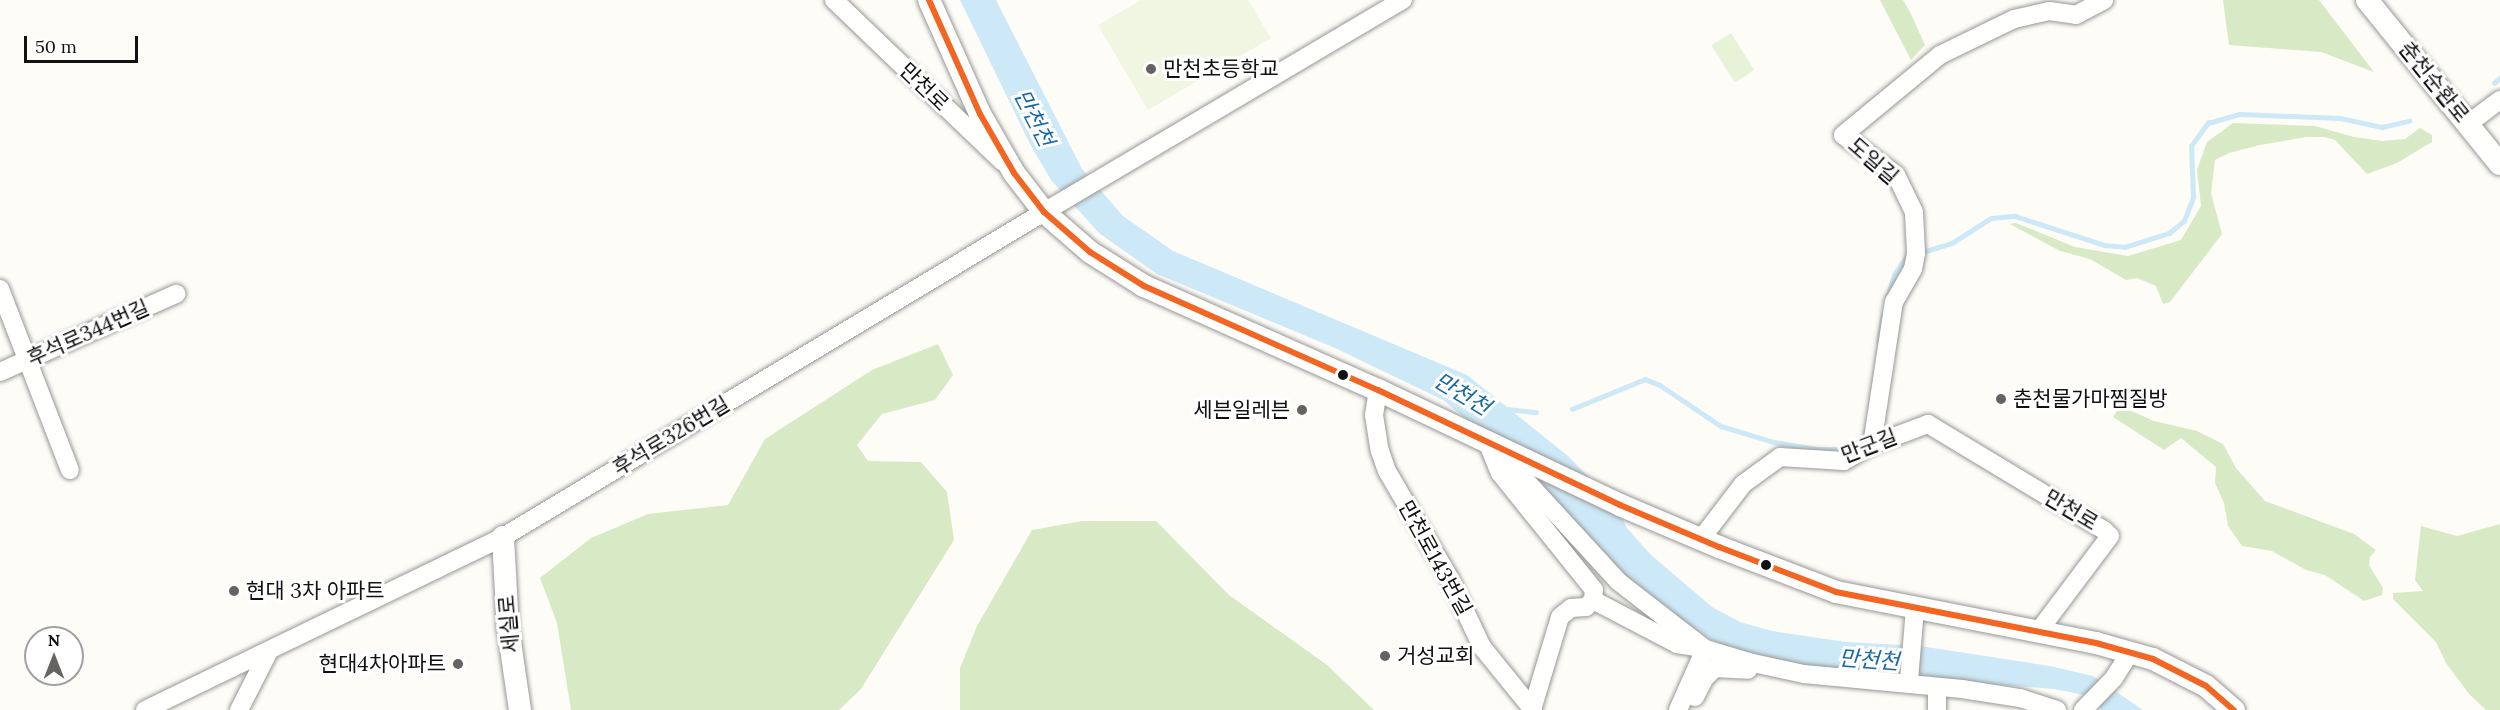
<!DOCTYPE html>
<html>
<head>
<meta charset="utf-8">
<style>
	body { margin:0 }
	#map { position:relative; width:2500px; height:710px; overflow:hidden; background:#fdfcf7; font-family:Lora,"Noto Sans KR",serif }
	div>[style] { position:absolute }
	.green>* { inset:0; background:#e7f3d7; transform-origin:0 0 }
	.forest>* { inset:0; background:#d8eac5 }
	.pitch>* { inset:0; background:#f0f6e1 }
	.water>* { inset:0; background:#cde8f7 }
	.stream>* { height:4.5px; margin:-2.25px; padding:0 2.25px; transform-origin:2.25px; border-radius:2.25px; background:#cde8f7 }
	.roads { filter:drop-shadow(0 0 2px #979795) drop-shadow(0 0 2px #979795) }
	.minor>* { height:18px; margin:-9px; padding:0 9px; transform-origin:9px; border-radius:9px; background:#fffffe }
	.tertiary>* { height:22px; margin:-11px; padding:0 11px; transform-origin:11px; border-radius:11px; background:#fffffe }
	.bus-1>* { height:6px; margin:-3px; padding:0 3px; transform-origin:3px; border-radius:3px; background:#f26522 }
	.dots>* { width:16px; height:16px; translate:-50% -50%; box-sizing:border-box; border:3px solid #fff; border-radius:50% }
	span { translate:-50% -50%; white-space:nowrap; text-align:center; line-height:1.15; -webkit-text-stroke:6px #fff; paint-order:stroke }
	.poi-label { font-size:21px; color:#111 }
	.left { translate:0 -50%; text-align:left }
	.right { translate:-100% -50%; text-align:right }
	.street-label { font-size:21px; color:#111 }
	.water-label { font-size:22px; color:#1768a6; font-style:italic }
	.north { position:absolute; left:24px; top:626px; width:60px; height:60px; box-sizing:border-box; background:#fff; border:2px solid #a0a0a0; border-radius:50%; rotate:0deg; font-size:16px; font-weight:700; line-height:24px; text-align:center; color:#111 }
	.north::after { content:''; display:block; margin:auto; width:21px; height:27px; background:#646362; clip-path:polygon(50% 0,100% 100%,50% 72%,0 100%) }
	.scale { position:absolute; left:24px; top:36px; width:114px; height:27px; box-sizing:border-box; border:3px solid #111; border-top:0; padding-left:8px; font-size:18px; line-height:21px; white-space:nowrap; color:#111; -webkit-text-stroke:4px #fff; paint-order:stroke }
</style>
</head>
<body>
<div id="map">
	<div class="green">
		<div style="left:1731px;top:33px;width:44px;height:23px;rotate:58deg"></div>
	</div>
	<div class="forest">
		<div style="clip-path:polygon(1880px 0,1903px 0,1910px 12px,1925px 45px,1911px 60px)"></div>
		<div style="clip-path:polygon(2223px 0,2319px 0,2374px 72px,2321px 52px,2229px 45px)"></div>
		<div style="clip-path:polygon(2233px 123px,2315px 126px,2354px 137px,2382px 141px,2405px 139px,2420px 128px,2432px 135px,2432px 142px,2397px 163px,2367px 174px,2335px 140px,2324px 137px,2306px 137px,2260px 145px,2229px 153px,2215px 160px,2211px 193px,2222px 234px,2170px 302px,2163px 304px,2156px 286px,2137px 278px,2126px 280px,2090px 259px,2060px 251px,2010px 224px,2016px 223px,2075px 247px,2128px 256px,2181px 240px,2201px 206px,2197px 170px,2207px 142px)"></div>
		<div style="clip-path:polygon(938px 344px,953px 375px,935px 400px,882px 414px,857px 445px,868px 461px,921px 462px,947px 492px,954px 540px,861px 689px,839px 710px,571px 710px,557px 623px,540px 578px,591px 538px,648px 514px,728px 505px,765px 439px,872px 370px)"></div>
		<div style="clip-path:polygon(2120px 406px,2154px 421px,2197px 431px,2223px 444px,2236px 468px,2265px 501px,2354px 534px,2376px 550px,2370px 557px,2369px 565px,2383px 588px,2382px 595px,2364px 601px,2325px 575px,2306px 570px,2272px 551px,2242px 546px,2228px 526px,2224px 503px,2215px 483px,2216px 467px,2181px 438px,2164px 450px,2113px 417px)"></div>
		<div style="clip-path:polygon(1082px 521px,1156px 521px,1229px 595px,1327px 665px,1374px 710px,960px 710px,960px 668px,977px 626px,1032px 530px)"></div>
		<div style="clip-path:polygon(2500px 524px,2500px 710px,2486px 710px,2469px 694px,2446px 663px,2436px 642px,2393px 599px,2393px 593px,2423px 591px,2415px 580px,2421px 526px,2457px 536px)"></div>
	</div>
	<div class="pitch">
		<div style="clip-path:polygon(1141px 0,1248px 0,1271px 38px,1148px 110px,1098px 25px)"></div>
	</div>
	<div class="water">
		<div style="clip-path:polygon(960px 0,996px 0,1082px 169px,1123px 216px,1173px 251px,1467px 375px,1568px 456px,1614px 503px,1627px 528px,1650px 554px,1712px 607px,1740px 622px,1772px 631px,1846px 642px,1920px 646px,2050px 666px,2093px 676px,2143px 710px,2102px 710px,2089px 696px,2055px 689px,1804px 670px,1754px 659px,1710px 639px,1621px 577px,1562px 513px,1540px 481px,1443px 400px,1335px 348px,1157px 274px,1100px 234px,1051px 180px,1030px 144px)"></div>
	</div>
	<div class="stream">
		<div style="left:2494px;top:83px;width:8px;rotate:-40deg"></div>
		<div style="left:1926px;top:251px;width:27px;rotate:-17deg"></div>
		<div style="left:1952px;top:243px;width:46px;rotate:-32.7deg"></div>
		<div style="left:1991px;top:218px;width:24px;rotate:-5deg"></div>
		<div style="left:2015px;top:216px;width:94px;rotate:18deg"></div>
		<div style="left:2104px;top:245px;width:21px;rotate:5deg"></div>
		<div style="left:2125px;top:247px;width:46px;rotate:-17.7deg"></div>
		<div style="left:2169px;top:233px;width:19px;rotate:-39deg"></div>
		<div style="left:2184px;top:221px;width:26px;rotate:-69deg"></div>
		<div style="left:2193px;top:197px;width:51px;rotate:-92.2deg"></div>
		<div style="left:2191px;top:146px;width:29px;rotate:-54deg"></div>
		<div style="left:2208px;top:123px;width:33px;rotate:-16deg"></div>
		<div style="left:2240px;top:114px;width:100px;rotate:2.3deg"></div>
		<div style="left:2340px;top:118px;width:43px;rotate:12.1deg"></div>
		<div style="left:2382px;top:127px;width:28px;rotate:-13deg"></div>
		<div style="left:1887px;top:298px;width:24px;rotate:-73deg"></div>
		<div style="left:1894px;top:275px;width:22px;rotate:-56deg"></div>
		<div style="left:1878px;top:342px;width:27px;rotate:-80deg"></div>
		<div style="left:1506px;top:409px;width:30px;rotate:6deg"></div>
		<div style="left:1572px;top:409px;width:79px;rotate:-22.3deg"></div>
		<div style="left:1645px;top:379px;width:16px;rotate:22deg"></div>
		<div style="left:1660px;top:385px;width:73px;rotate:33.9deg"></div>
		<div style="left:1721px;top:426px;width:55px;rotate:16.8deg"></div>
		<div style="left:1774px;top:442px;width:44px;rotate:9.2deg"></div>
		<div style="left:1817px;top:449px;width:29px"></div>
		<div style="left:1846px;top:449px;width:22px;rotate:-34deg"></div>
		<div style="left:1864px;top:437px;width:8px;rotate:-76deg"></div>
	</div>
	<div class="roads">
		<div class="minor">
			<div style="left:834px;top:0;width:233px;rotate:43.8deg"></div>
			<div style="left:2468px;top:124px;width:40px;rotate:-37deg"></div>
			<div style="left:0;top:289px;width:194px;rotate:68.9deg"></div>
			<div style="left:0;top:372px;width:193px;rotate:-23.9deg"></div>
			<div style="left:1378px;top:390px;width:25px;rotate:99deg"></div>
			<div style="left:1374px;top:415px;width:36px;rotate:81deg"></div>
			<div style="left:1380px;top:451px;width:21px;rotate:71deg"></div>
			<div style="left:1387px;top:471px;width:125px;rotate:59.7deg"></div>
			<div style="left:1450px;top:579px;width:75px;rotate:64.8deg"></div>
			<div style="left:1482px;top:647px;width:81px;rotate:51deg"></div>
			<div style="left:1488px;top:444px;width:31px;rotate:68deg"></div>
			<div style="left:1500px;top:473px;width:150px;rotate:51.2deg"></div>
			<div style="left:1594px;top:590px;width:10px;rotate:96deg"></div>
			<div style="left:1593px;top:600px;width:10px;rotate:135deg"></div>
			<div style="left:1586px;top:607px;width:15px;rotate:176deg"></div>
			<div style="left:1571px;top:608px;width:14px;rotate:141deg"></div>
			<div style="left:1560px;top:617px;width:97px;rotate:106.8deg"></div>
			<div style="left:1872px;top:445px;width:145px;rotate:-81.3deg"></div>
			<div style="left:1894px;top:302px;width:38px;rotate:-60deg"></div>
			<div style="left:1913px;top:269px;width:16px;rotate:-79deg"></div>
			<div style="left:1916px;top:253px;width:41px;rotate:-92.8deg"></div>
			<div style="left:1914px;top:212px;width:41px;rotate:-115.9deg"></div>
			<div style="left:1896px;top:175px;width:66px;rotate:-143deg"></div>
			<div style="left:1843px;top:135px;width:126px;rotate:-39.5deg"></div>
			<div style="left:1940px;top:55px;width:82px;rotate:-25.9deg"></div>
			<div style="left:2014px;top:19px;width:36px;rotate:-13deg"></div>
			<div style="left:2049px;top:11px;width:27px;rotate:8deg"></div>
			<div style="left:2076px;top:15px;width:32px;rotate:-28deg"></div>
			<div style="left:1496px;top:448px;width:182px;rotate:47.5deg"></div>
			<div style="left:1619px;top:582px;width:109px;rotate:37.9deg"></div>
			<div style="left:1701px;top:539px;width:69px;rotate:-52.6deg"></div>
			<div style="left:1743px;top:484px;width:46px;rotate:-36.1deg"></div>
			<div style="left:1780px;top:457px;width:64px;rotate:3.6deg"></div>
			<div style="left:1844px;top:461px;width:32px;rotate:-30deg"></div>
			<div style="left:1872px;top:445px;width:60px;rotate:-20.6deg"></div>
			<div style="left:1928px;top:424px;width:205px;rotate:31.1deg"></div>
			<div style="left:2104px;top:530px;width:8px;rotate:45deg"></div>
			<div style="left:2110px;top:536px;width:120px;rotate:126.9deg"></div>
			<div style="left:1593px;top:600px;width:95px;rotate:27.6deg"></div>
			<div style="left:1677px;top:644px;width:24px;rotate:9deg"></div>
			<div style="left:1911px;top:684px;width:4px;rotate:-117deg"></div>
			<div style="left:1909px;top:680px;width:71px;rotate:-85.2deg"></div>
			<div style="left:1937px;top:691px;width:19px;rotate:90deg"></div>
			<div style="left:1695px;top:697px;width:20px;rotate:-63deg"></div>
			<div style="left:1704px;top:679px;width:16px;rotate:-45deg"></div>
			<div style="left:1715px;top:668px;width:33px;rotate:3deg"></div>
			<div style="left:145px;top:710px;width:398px;rotate:-25.8deg"></div>
			<div style="left:503px;top:537px;width:631px;rotate:-30.99deg"></div>
			<div style="left:1044px;top:212px;width:417px;rotate:-30.6deg"></div>
			<div style="left:239px;top:710px;width:66px;rotate:-63deg"></div>
			<div style="left:1678px;top:710px;width:67px;rotate:-66.1deg"></div>
			<div style="left:1705px;top:649px;width:50px;rotate:16.3deg"></div>
			<div style="left:1753px;top:663px;width:52px;rotate:12.2deg"></div>
			<div style="left:1804px;top:674px;width:159px;rotate:5.4deg"></div>
			<div style="left:1962px;top:689px;width:59px;rotate:8.8deg"></div>
			<div style="left:2020px;top:698px;width:39px;rotate:18deg"></div>
			<div style="left:2083px;top:710px;width:45px;rotate:-45.9deg"></div>
			<div style="left:2114px;top:678px;width:31px;rotate:-58deg"></div>
		</div>
		<div class="tertiary">
			<div style="left:929px;top:0;width:125px;rotate:65.9deg"></div>
			<div style="left:980px;top:114px;width:68px;rotate:60deg"></div>
			<div style="left:1014px;top:173px;width:49px;rotate:52.4deg"></div>
			<div style="left:1044px;top:212px;width:61px;rotate:41deg"></div>
			<div style="left:1090px;top:252px;width:64px;rotate:32.2deg"></div>
			<div style="left:1144px;top:286px;width:256px;rotate:24deg"></div>
			<div style="left:1378px;top:390px;width:268px;rotate:25.4deg"></div>
			<div style="left:1620px;top:505px;width:108px;rotate:23deg"></div>
			<div style="left:1719px;top:547px;width:125px;rotate:21deg"></div>
			<div style="left:1836px;top:592px;width:265px;rotate:11.1deg"></div>
			<div style="left:2096px;top:643px;width:59px;rotate:15.7deg"></div>
			<div style="left:2153px;top:659px;width:59px;rotate:27deg"></div>
			<div style="left:2206px;top:686px;width:37px;rotate:41deg"></div>
			<div style="left:2367px;top:0;width:211px;rotate:51deg"></div>
			<div style="left:503px;top:537px;width:91px;rotate:86.9deg"></div>
			<div style="left:508px;top:628px;width:83px;rotate:81.7deg"></div>
		</div>
	</div>
	<div class="bus-1">
		<div style="left:929px;top:0;width:125px;rotate:65.9deg"></div>
		<div style="left:980px;top:114px;width:68px;rotate:60deg"></div>
		<div style="left:1014px;top:173px;width:49px;rotate:52.4deg"></div>
		<div style="left:1044px;top:212px;width:61px;rotate:41deg"></div>
		<div style="left:1090px;top:252px;width:64px;rotate:32.2deg"></div>
		<div style="left:1144px;top:286px;width:256px;rotate:24deg"></div>
		<div style="left:1378px;top:390px;width:268px;rotate:25.4deg"></div>
		<div style="left:1620px;top:505px;width:108px;rotate:23deg"></div>
		<div style="left:1719px;top:547px;width:125px;rotate:21deg"></div>
		<div style="left:1836px;top:592px;width:265px;rotate:11.1deg"></div>
		<div style="left:2096px;top:643px;width:59px;rotate:15.7deg"></div>
		<div style="left:2153px;top:659px;width:59px;rotate:27deg"></div>
		<div style="left:2206px;top:686px;width:37px;rotate:41deg"></div>
	</div>
	<div class="dots">
		<div style="left:1151px;top:69px;background:#646362"></div>
		<div style="left:1343px;top:375px;background:#111"></div>
		<div style="left:2001px;top:399px;background:#646362"></div>
		<div style="left:1302px;top:410px;background:#646362"></div>
		<div style="left:1766px;top:565px;background:#111"></div>
		<div style="left:234px;top:591px;background:#646362"></div>
		<div style="left:1385px;top:656px;background:#646362"></div>
		<div style="left:458px;top:664px;background:#646362"></div>
	</div>
	<div class="poi-label">
		<span class="left" style="left:1163px;top:69px">만천초등학교</span>
		<span class="left" style="left:2013px;top:399px">춘천물가마찜질방</span>
		<span class="right" style="left:1290px;top:410px">세븐일레븐</span>
		<span class="left" style="left:246px;top:591px">현대 3차 아파트</span>
		<span class="left" style="left:1397px;top:656px">거성교회</span>
		<span class="right" style="left:446px;top:664px">현대4차아파트</span>
	</div>
	<div class="street-label">
		<span style="left:2434px;top:82px;rotate:51deg">춘천순환로</span>
		<span style="left:924px;top:87px;rotate:44deg">만천로</span>
		<span style="left:1873px;top:161px;rotate:41deg">도일길</span>
		<span style="left:88px;top:333px;rotate:-24deg">후석로344번길</span>
		<span style="left:671px;top:436px;rotate:-31deg">후석로326번길</span>
		<span style="left:1869px;top:446px;rotate:-21deg">만군길</span>
		<span style="left:2071px;top:510px;rotate:31deg">만천로</span>
		<span style="left:1435px;top:558px;rotate:61deg">만천로143번길</span>
		<span style="left:509px;top:624px;rotate:-95deg">세실로</span>
	</div>
	<div class="water-label">
		<span style="left:1034px;top:118px;rotate:63deg">만천천</span>
		<span style="left:1462px;top:394px;rotate:31deg">만천천</span>
		<span style="left:1869px;top:660px;rotate:4deg">만천천</span>
	</div>
	<div class="north">N</div>
	<div class="scale">50 m</div>
</div>
</body>
</html>
